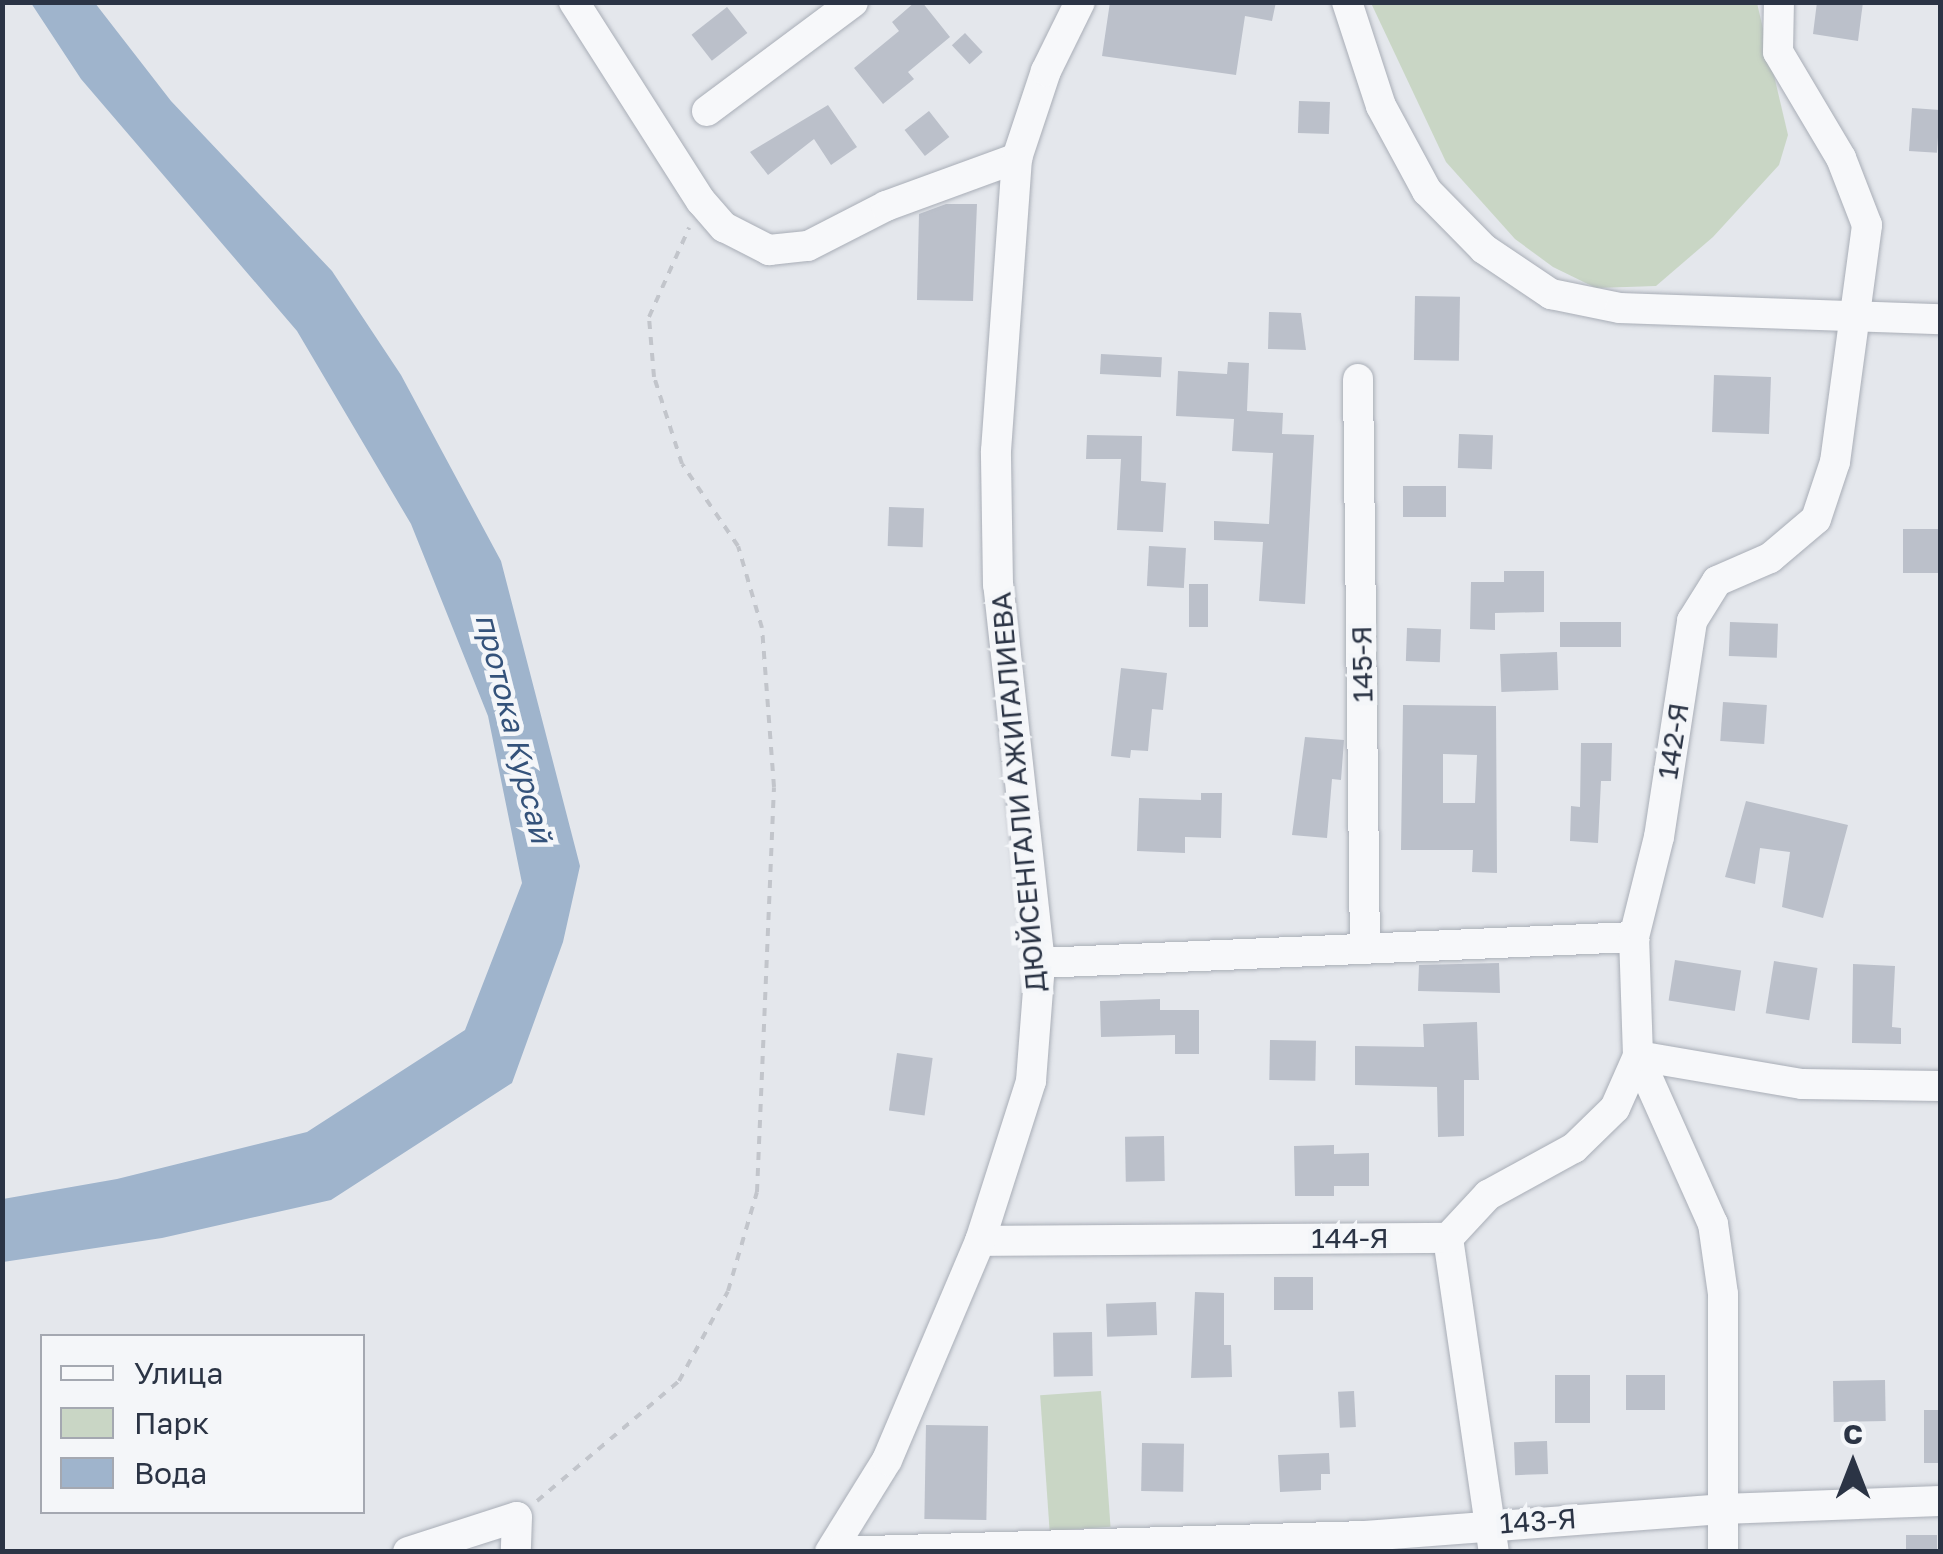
<!DOCTYPE html>
<html>
<head>
<meta charset="utf-8">
<style>
	body { margin:0 }
	#map { position:relative; width:1943px; height:1554px; overflow:hidden; background:#e4e7ec; font-family:"Golos Text",sans-serif }
	div>[style] { position:absolute }
	.green>* { inset:0; background:#c9d6c5; transform-origin:0 0 }
	.water>* { inset:0; background:#9fb4cc }
	.building>* { inset:0; background:#bbc0ca; transform-origin:0 0 }
	.path>* { height:4px; margin-top:-2px; transform-origin:0; background:repeating-linear-gradient(90deg,#c2c5cb 0 8px,transparent 0 16px) }
	.roads { filter:drop-shadow(0 0 2px #a9aeb7) drop-shadow(0 0 2px #a9aeb7) }
	.minor>* { height:30px; margin:-15px; padding:0 15px; transform-origin:15px; border-radius:15px; background:#f7f8fa }
	span { translate:-50% -50%; white-space:nowrap; text-align:center; line-height:1.15; -webkit-text-stroke:9px #f4f6f9; paint-order:stroke }
	.street-label { font-size:28px; color:#2b3445 }
	.water-label { font-size:30px; color:#34527a; font-style:italic }
	.frame { position:absolute; inset:0; border:5px solid #2b3445; pointer-events:none }
	.legend { position:absolute; left:40px; top:1334px; width:325px; height:180px; box-sizing:border-box; background:#f4f6f9; border:2px solid #a4a8b1; margin:0; padding:12px 18px; list-style:none; font-size:30px; color:#2b3445 }
	.legend li { display:flex; align-items:center; gap:20px; height:50px }
	.legend b { width:50px; border:2px solid #a4a8b1 }
	.north { position:absolute; left:1803px; top:1414px; width:100px; height:100px; -webkit-text-stroke:8px #f4f6f9; paint-order:stroke; rotate:0deg; font-size:28px; font-weight:700; line-height:40px; text-align:center; color:#2b3445 }
	.north::after { content:''; display:block; margin:auto; width:35px; height:45px; background:#2b3445; clip-path:polygon(50% 0,100% 100%,50% 72%,0 100%) }
</style>
</head>
<body>
<div id="map">
	<div class="green">
		<div style="clip-path:polygon(1371px 3px,1757px 3px,1788px 135px,1779px 165px,1713px 237px,1656px 286px,1596px 288px,1553px 267px,1515px 239px,1446px 162px)"></div>
		<div style="left:1101px;top:1391px;width:136px;height:61px;rotate:86deg"></div>
	</div>
	<div class="water">
		<div style="clip-path:polygon(31px 3px,95px 3px,171px 101px,332px 271px,401px 375px,501px 561px,580px 866px,563px 942px,512px 1083px,331px 1200px,162px 1238px,3px 1262px,3px 1199px,117px 1179px,307px 1132px,465px 1030px,522px 883px,488px 716px,411px 524px,297px 331px,81px 79px)"></div>
	</div>
	<div class="building">
		<div style="clip-path:polygon(915px 2px,922px 2px,950px 37px,908px 72px,914px 79px,883px 104px,854px 68px,899px 31px,892px 22px)"></div>
		<div style="clip-path:polygon(1110px 2px,1276px 2px,1272px 21px,1245px 16px,1236px 75px,1102px 56px)"></div>
		<div style="clip-path:polygon(1817px 2px,1863px 2px,1858px 41px,1813px 34px)"></div>
		<div style="left:727px;top:7px;width:33px;height:45px;rotate:52deg"></div>
		<div style="left:965px;top:33px;width:26px;height:18px;rotate:47deg"></div>
		<div style="left:1299px;top:101px;width:31px;height:32px;rotate:2deg"></div>
		<div style="clip-path:polygon(828px 105px,857px 147px,831px 165px,814px 139px,768px 175px,750px 152px)"></div>
		<div style="left:1912px;top:108px;width:28px;height:43px;rotate:4deg"></div>
		<div style="left:929px;top:111px;width:33px;height:31px;rotate:52deg"></div>
		<div style="clip-path:polygon(946px 204px,977px 204px,973px 301px,917px 300px,919px 214px)"></div>
		<div style="left:1415px;top:296px;width:45px;height:64px;rotate:1deg"></div>
		<div style="clip-path:polygon(1269px 312px,1301px 313px,1306px 350px,1268px 349px)"></div>
		<div style="left:1101px;top:354px;width:61px;height:20px;rotate:3deg"></div>
		<div style="clip-path:polygon(1228px 362px,1249px 363px,1247px 411px,1283px 413px,1282px 434px,1314px 435px,1305px 604px,1259px 601px,1263px 542px,1214px 540px,1214px 521px,1269px 524px,1273px 453px,1232px 451px,1234px 419px,1176px 416px,1178px 371px,1227px 374px)"></div>
		<div style="left:1714px;top:375px;width:57px;height:57px;rotate:2deg"></div>
		<div style="left:1459px;top:434px;width:34px;height:34px;rotate:2deg"></div>
		<div style="clip-path:polygon(1087px 435px,1142px 436px,1141px 481px,1166px 483px,1163px 532px,1117px 530px,1121px 459px,1086px 459px)"></div>
		<div style="left:1403px;top:486px;width:43px;height:31px"></div>
		<div style="left:889px;top:507px;width:35px;height:39px;rotate:2deg"></div>
		<div style="left:1903px;top:529px;width:37px;height:44px"></div>
		<div style="left:1149px;top:546px;width:37px;height:40px;rotate:3deg"></div>
		<div style="clip-path:polygon(1504px 571px,1544px 571px,1544px 612px,1495px 613px,1495px 630px,1470px 629px,1471px 582px,1504px 582px)"></div>
		<div style="left:1189px;top:584px;width:19px;height:43px"></div>
		<div style="left:1621px;top:622px;width:25px;height:61px;rotate:90deg"></div>
		<div style="left:1730px;top:622px;width:48px;height:34px;rotate:2deg"></div>
		<div style="left:1407px;top:628px;width:34px;height:33px;rotate:2deg"></div>
		<div style="left:1557px;top:652px;width:38px;height:57px;rotate:88deg"></div>
		<div style="clip-path:polygon(1121px 668px,1167px 673px,1163px 710px,1152px 709px,1148px 751px,1131px 750px,1130px 758px,1111px 756px)"></div>
		<div style="left:1723px;top:702px;width:44px;height:39px;rotate:4deg"></div>
		<div style="clip-path:polygon(evenodd,1403px 705px,1496px 706px,1497px 873px,1472px 872px,1473px 850px,1401px 850px,1403px 705px,1443px 754px,1477px 755px,1475px 803px,1443px 803px,1443px 754px)"></div>
		<div style="clip-path:polygon(1305px 737px,1344px 740px,1341px 780px,1332px 779px,1327px 838px,1292px 835px)"></div>
		<div style="clip-path:polygon(1581px 743px,1612px 743px,1611px 781px,1601px 781px,1598px 843px,1570px 841px,1571px 806px,1580px 807px)"></div>
		<div style="clip-path:polygon(1201px 793px,1222px 793px,1221px 838px,1185px 837px,1185px 853px,1137px 851px,1139px 798px,1201px 800px)"></div>
		<div style="clip-path:polygon(1746px 801px,1848px 825px,1823px 918px,1782px 907px,1790px 852px,1760px 848px,1755px 884px,1725px 877px)"></div>
		<div style="left:1675px;top:960px;width:67px;height:41px;rotate:9deg"></div>
		<div style="left:1774px;top:961px;width:44px;height:53px;rotate:9deg"></div>
		<div style="clip-path:polygon(1499px 963px,1500px 993px,1418px 991px,1419px 965px)"></div>
		<div style="clip-path:polygon(1853px 964px,1895px 966px,1892px 1027px,1901px 1028px,1901px 1044px,1852px 1043px)"></div>
		<div style="clip-path:polygon(1160px 999px,1160px 1010px,1199px 1010px,1199px 1054px,1175px 1054px,1175px 1035px,1101px 1037px,1100px 1001px)"></div>
		<div style="clip-path:polygon(1477px 1022px,1479px 1080px,1464px 1080px,1464px 1136px,1438px 1137px,1437px 1087px,1355px 1085px,1355px 1046px,1424px 1047px,1423px 1024px)"></div>
		<div style="left:1270px;top:1040px;width:46px;height:40px;rotate:1deg"></div>
		<div style="left:897px;top:1053px;width:36px;height:58px;rotate:8deg"></div>
		<div style="left:1164px;top:1136px;width:45px;height:39px;rotate:89deg"></div>
		<div style="clip-path:polygon(1334px 1145px,1334px 1154px,1369px 1153px,1369px 1186px,1334px 1186px,1334px 1196px,1295px 1196px,1294px 1146px)"></div>
		<div style="left:1274px;top:1277px;width:39px;height:33px"></div>
		<div style="clip-path:polygon(1195px 1292px,1224px 1293px,1224px 1345px,1231px 1345px,1232px 1377px,1191px 1378px)"></div>
		<div style="left:1156px;top:1302px;width:33px;height:50px;rotate:88deg"></div>
		<div style="left:1092px;top:1332px;width:44px;height:39px;rotate:89deg"></div>
		<div style="left:1555px;top:1375px;width:35px;height:48px"></div>
		<div style="left:1626px;top:1375px;width:39px;height:35px"></div>
		<div style="left:1885px;top:1380px;width:41px;height:52px;rotate:89deg"></div>
		<div style="left:1354px;top:1391px;width:36px;height:16px;rotate:87deg"></div>
		<div style="left:1924px;top:1410px;width:16px;height:53px"></div>
		<div style="left:926px;top:1425px;width:62px;height:94px;rotate:1deg"></div>
		<div style="left:1547px;top:1441px;width:33px;height:33px;rotate:88deg"></div>
		<div style="left:1142px;top:1443px;width:42px;height:48px;rotate:1deg"></div>
		<div style="clip-path:polygon(1329px 1453px,1330px 1474px,1321px 1474px,1321px 1490px,1280px 1492px,1278px 1455px)"></div>
		<div style="left:1906px;top:1535px;width:31px;height:17px"></div>
	</div>
	<div class="path">
		<div style="left:537px;top:1501px;width:186px;rotate:-40.2deg"></div>
		<div style="left:679px;top:1381px;width:102px;rotate:-61.4deg"></div>
		<div style="left:728px;top:1291px;width:103px;rotate:-73.7deg"></div>
		<div style="left:757px;top:1192px;width:405px;rotate:-87.6deg"></div>
		<div style="left:774px;top:787px;width:159px;rotate:-94.3deg"></div>
		<div style="left:762px;top:628px;width:85px;rotate:-106.3deg"></div>
		<div style="left:738px;top:546px;width:99px;rotate:-124.3deg"></div>
		<div style="left:682px;top:464px;width:91px;rotate:-107.8deg"></div>
		<div style="left:654px;top:377px;width:60px;rotate:-94.8deg"></div>
		<div style="left:649px;top:317px;width:98px;rotate:-65.8deg"></div>
	</div>
	<div class="roads">
		<div class="minor">
			<div style="left:574px;top:2px;width:236px;rotate:57.5deg"></div>
			<div style="left:701px;top:201px;width:35px;rotate:49deg"></div>
			<div style="left:724px;top:227px;width:51px;rotate:27.1deg"></div>
			<div style="left:769px;top:250px;width:39px;rotate:-6deg"></div>
			<div style="left:808px;top:246px;width:88px;rotate:-27.1deg"></div>
			<div style="left:886px;top:206px;width:140px;rotate:-20.1deg"></div>
			<div style="left:1347px;top:2px;width:109px;rotate:71.9deg"></div>
			<div style="left:1381px;top:106px;width:97px;rotate:61.6deg"></div>
			<div style="left:1427px;top:191px;width:81px;rotate:45.5deg"></div>
			<div style="left:1484px;top:249px;width:81px;rotate:33.9deg"></div>
			<div style="left:1551px;top:294px;width:70px;rotate:11.5deg"></div>
			<div style="left:1620px;top:308px;width:320px;rotate:2deg"></div>
			<div style="left:707px;top:111px;width:182px;rotate:-36.7deg"></div>
			<div style="left:1358px;top:379px;width:570px;rotate:89.3deg"></div>
			<div style="left:1040px;top:963px;width:595px;rotate:-2.51deg"></div>
			<div style="left:1448px;top:1238px;width:317px;rotate:81.7deg"></div>
			<div style="left:980px;top:1241px;width:468px;rotate:-0.4deg"></div>
			<div style="left:1448px;top:1238px;width:59px;rotate:-47.1deg"></div>
			<div style="left:1488px;top:1195px;width:98px;rotate:-28.7deg"></div>
			<div style="left:1574px;top:1148px;width:57px;rotate:-44.3deg"></div>
			<div style="left:1615px;top:1108px;width:57px;rotate:-66.1deg"></div>
			<div style="left:1638px;top:1056px;width:166px;rotate:9.7deg"></div>
			<div style="left:1802px;top:1084px;width:138px;rotate:0.8deg"></div>
			<div style="left:408px;top:1552px;width:114px;rotate:-17.8deg"></div>
			<div style="left:517px;top:1517px;width:35px;rotate:92deg"></div>
			<div style="left:830px;top:1552px;width:108px;rotate:-58.2deg"></div>
			<div style="left:887px;top:1460px;width:238px;rotate:-67deg"></div>
			<div style="left:980px;top:1241px;width:168px;rotate:-72.3deg"></div>
			<div style="left:1031px;top:1081px;width:118px;rotate:-85.6deg"></div>
			<div style="left:1040px;top:963px;width:380px;rotate:-96.3deg"></div>
			<div style="left:998px;top:585px;width:134px;rotate:-90.9deg"></div>
			<div style="left:996px;top:451px;width:294px;rotate:-85.9deg"></div>
			<div style="left:1017px;top:158px;width:92px;rotate:-71.6deg"></div>
			<div style="left:1046px;top:71px;width:77px;rotate:-63.8deg"></div>
			<div style="left:836px;top:1552px;width:529px;rotate:-1.73deg"></div>
			<div style="left:1365px;top:1536px;width:358px;rotate:-4.3deg"></div>
			<div style="left:1722px;top:1509px;width:218px;rotate:-2.1deg"></div>
			<div style="left:1723px;top:1552px;width:258px;rotate:-90deg"></div>
			<div style="left:1723px;top:1294px;width:71px;rotate:-98.1deg"></div>
			<div style="left:1713px;top:1224px;width:184px;rotate:-114.1deg"></div>
			<div style="left:1638px;top:1056px;width:119px;rotate:-91.9deg"></div>
			<div style="left:1634px;top:937px;width:103px;rotate:-76deg"></div>
			<div style="left:1659px;top:837px;width:219px;rotate:-81.3deg"></div>
			<div style="left:1692px;top:621px;width:47px;rotate:-58deg"></div>
			<div style="left:1717px;top:581px;width:58px;rotate:-23.5deg"></div>
			<div style="left:1770px;top:558px;width:60px;rotate:-40.3deg"></div>
			<div style="left:1816px;top:519px;width:60px;rotate:-71.6deg"></div>
			<div style="left:1835px;top:462px;width:239px;rotate:-82.3deg"></div>
			<div style="left:1867px;top:225px;width:72px;rotate:-111.2deg"></div>
			<div style="left:1841px;top:158px;width:123px;rotate:-120.7deg"></div>
			<div style="left:1778px;top:52px;width:50px;rotate:-88.9deg"></div>
		</div>
	</div>
	<div class="street-label">
		<span style="left:1362px;top:664px;rotate:-91deg">145-Я</span>
		<span style="left:1673px;top:741px;rotate:-81deg">142-Я</span>
		<span style="left:1018px;top:792px;rotate:-95deg">ДЮЙСЕНГАЛИ АЖИГАЛИЕВА</span>
		<span style="left:1350px;top:1238px">144-Я</span>
		<span style="left:1538px;top:1521px;rotate:-4deg">143-Я</span>
	</div>
	<div class="water-label">
		<span style="left:514px;top:728px;rotate:76deg">протока Курсай</span>
	</div>
	<div class="frame"></div>
	<ul class="legend">
	<li><b style="height:12px;background:#f7f8fa"></b>Улица</li>
	<li><b style="height:28px;background:#c9d6c5"></b>Парк</li>
	<li><b style="height:28px;background:#9fb4cc"></b>Вода</li>
	</ul>
	<div class="north">С</div>
</div>
</body>
</html>
